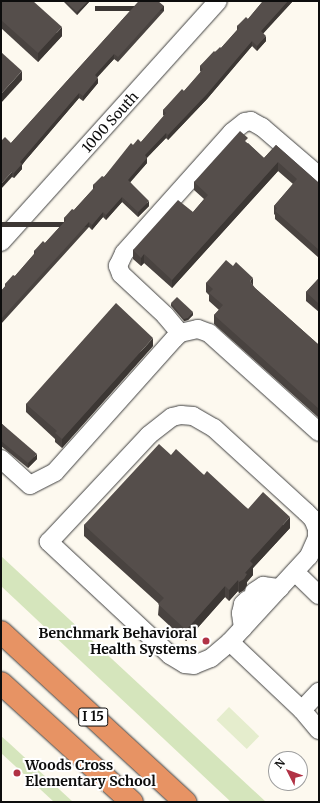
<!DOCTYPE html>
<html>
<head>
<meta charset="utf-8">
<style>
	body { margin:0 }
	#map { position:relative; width:320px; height:803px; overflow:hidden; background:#fdf9ef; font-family:Merriweather,serif }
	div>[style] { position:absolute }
	.green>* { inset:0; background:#d5e5bc }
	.pitch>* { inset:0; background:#e5edcd; transform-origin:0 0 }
	.roads { filter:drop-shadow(0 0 1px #404040) drop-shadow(0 0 1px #404040) }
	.minor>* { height:18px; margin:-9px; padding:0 9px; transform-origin:9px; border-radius:9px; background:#fff }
	.highway>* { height:22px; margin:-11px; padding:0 11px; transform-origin:11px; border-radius:11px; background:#e79364 }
	.wall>* { inset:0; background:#494340 }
	.shaded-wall>* { inset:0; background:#3c3734; transform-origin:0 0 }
	.building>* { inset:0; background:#554e4b }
	.dots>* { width:11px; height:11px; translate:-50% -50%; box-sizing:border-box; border:2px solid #fff; border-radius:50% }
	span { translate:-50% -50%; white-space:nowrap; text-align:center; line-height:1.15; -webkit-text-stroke:4px #fff; paint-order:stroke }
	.shield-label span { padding:1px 3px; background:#fff; border:1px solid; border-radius:3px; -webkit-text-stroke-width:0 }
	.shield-label { font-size:13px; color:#0d0d0d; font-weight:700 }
	.street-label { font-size:14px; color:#0d0d0d }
	.poi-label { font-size:14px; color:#0d0d0d; font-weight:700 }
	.right { translate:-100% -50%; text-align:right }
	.left { translate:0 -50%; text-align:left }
	.frame { position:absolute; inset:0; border:2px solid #0d0d0d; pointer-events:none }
	.north { position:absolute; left:268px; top:751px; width:40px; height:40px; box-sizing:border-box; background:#fff; border:1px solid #9e9e9e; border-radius:50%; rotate:312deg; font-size:11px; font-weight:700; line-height:16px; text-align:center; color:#0d0d0d }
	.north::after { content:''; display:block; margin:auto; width:14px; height:18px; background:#b13245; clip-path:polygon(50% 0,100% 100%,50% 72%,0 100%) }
</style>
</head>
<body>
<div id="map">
	<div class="green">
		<div style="clip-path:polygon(1px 556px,14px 568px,266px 802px,231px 802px,1px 586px)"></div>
		<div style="clip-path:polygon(1px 736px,9px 743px,73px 802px,54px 802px,1px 753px)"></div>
	</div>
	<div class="pitch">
		<div style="left:229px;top:707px;width:42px;height:18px;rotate:44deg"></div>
	</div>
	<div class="roads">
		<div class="minor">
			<div style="left:1px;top:242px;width:324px;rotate:-48deg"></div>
			<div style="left:180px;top:333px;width:23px;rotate:-130deg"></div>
			<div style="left:165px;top:315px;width:60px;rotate:-137deg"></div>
			<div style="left:121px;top:274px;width:9px;rotate:-111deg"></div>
			<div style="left:118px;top:266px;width:14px;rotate:-65deg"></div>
			<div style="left:124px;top:253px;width:162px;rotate:-48.2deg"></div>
			<div style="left:232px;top:132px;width:16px;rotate:-38deg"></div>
			<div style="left:245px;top:122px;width:6px;rotate:-9deg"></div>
			<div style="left:251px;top:121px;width:13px;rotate:29deg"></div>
			<div style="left:262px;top:127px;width:75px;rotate:40.7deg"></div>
			<div style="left:181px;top:415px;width:12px;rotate:5deg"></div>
			<div style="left:193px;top:416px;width:24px;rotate:30deg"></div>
			<div style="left:214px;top:428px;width:125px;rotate:42.4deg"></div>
			<div style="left:306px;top:512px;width:10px;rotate:45deg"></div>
			<div style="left:313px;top:519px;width:11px;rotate:68deg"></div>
			<div style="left:317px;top:529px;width:9px;rotate:90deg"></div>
			<div style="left:317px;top:538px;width:20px;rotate:114deg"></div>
			<div style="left:309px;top:556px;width:117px;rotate:132.6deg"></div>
			<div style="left:230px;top:642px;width:25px;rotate:140deg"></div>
			<div style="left:211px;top:658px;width:18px;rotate:158deg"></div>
			<div style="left:194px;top:665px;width:9px;rotate:-174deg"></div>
			<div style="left:185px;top:664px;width:17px;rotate:-149deg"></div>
			<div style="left:170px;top:655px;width:166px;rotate:-137deg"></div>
			<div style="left:49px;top:542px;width:146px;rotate:-46.9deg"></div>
			<div style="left:149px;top:435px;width:29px;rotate:-38deg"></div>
			<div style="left:172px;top:417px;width:9px;rotate:-13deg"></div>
			<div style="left:1px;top:459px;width:39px;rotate:42deg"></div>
			<div style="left:30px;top:485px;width:28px;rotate:-27deg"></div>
			<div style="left:55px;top:472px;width:178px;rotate:-48.2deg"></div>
			<div style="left:174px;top:339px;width:8px;rotate:-45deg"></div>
			<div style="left:180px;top:333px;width:18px;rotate:-13deg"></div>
			<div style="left:198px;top:329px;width:12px;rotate:20deg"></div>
			<div style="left:209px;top:333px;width:148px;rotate:42deg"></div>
			<div style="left:295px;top:572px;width:33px;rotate:44deg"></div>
			<div style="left:254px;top:592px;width:11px;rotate:-34deg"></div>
			<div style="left:263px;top:586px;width:17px;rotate:7deg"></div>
			<div style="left:243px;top:628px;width:15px;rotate:-98deg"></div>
			<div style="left:241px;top:613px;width:9px;rotate:-77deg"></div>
			<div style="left:243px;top:604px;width:6px;rotate:-45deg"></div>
			<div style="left:230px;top:642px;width:99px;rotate:43.4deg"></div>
			<div style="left:302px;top:710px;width:26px;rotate:50deg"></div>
			<div style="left:302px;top:710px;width:25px;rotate:-47deg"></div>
		</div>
		<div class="highway">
			<div style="left:1px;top:632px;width:251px;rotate:42.7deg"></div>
			<div style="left:1px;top:683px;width:177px;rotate:42.3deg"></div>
		</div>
	</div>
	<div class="wall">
		<div style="clip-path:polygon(1px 1px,62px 36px,38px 62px,1px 28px)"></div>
		<div style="clip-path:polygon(63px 1px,90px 1px,77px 15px)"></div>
		<div style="clip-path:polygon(139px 1px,164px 11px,118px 62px,114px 59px,97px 77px,98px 83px,83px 101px,79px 98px,25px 161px,22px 165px,22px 169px,14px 178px,12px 177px,11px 143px)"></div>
		<div style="clip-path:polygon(263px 1px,293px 1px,263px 33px,266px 41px,257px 51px,252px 46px,207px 99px,168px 140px,166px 138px,147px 157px,147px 163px,130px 182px,149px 206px,138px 217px,122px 202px,106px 220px,103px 217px,92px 230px,89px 227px,1px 324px,1px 291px,5px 287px,5px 284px,15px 276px,34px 254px,34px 251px,45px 243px,64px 222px,64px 218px,74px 210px,93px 189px,93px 185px,104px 177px,133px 145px,141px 142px,164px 116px,163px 115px,163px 110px,184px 91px,201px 72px,200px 71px,200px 66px,215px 52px,221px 48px,237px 30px,237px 26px,248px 19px)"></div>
		<div style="clip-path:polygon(248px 143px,264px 158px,276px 145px,319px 183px,319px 258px,275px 219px,275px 215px,274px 214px,274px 206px,293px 184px,278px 171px,172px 288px,144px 263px,141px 266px,133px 259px,133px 250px,193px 212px,204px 199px,194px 190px,194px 182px)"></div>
		<div style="clip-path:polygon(233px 266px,255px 288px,319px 345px,319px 418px,214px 324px,214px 315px,219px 310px,209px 301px,209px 295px,206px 292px,206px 283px)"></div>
		<div style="clip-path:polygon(319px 278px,319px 312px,306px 301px,306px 292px)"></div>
		<div style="clip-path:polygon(171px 303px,193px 315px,188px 320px,184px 321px,171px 306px)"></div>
		<div style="clip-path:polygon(153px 346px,62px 448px,55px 442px,55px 439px,26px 412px,26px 404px)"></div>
		<div style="clip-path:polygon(1px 423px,37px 459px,28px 468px,1px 446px)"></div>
		<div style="clip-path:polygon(171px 455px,204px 475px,248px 509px,290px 528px,253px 568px,253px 575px,247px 582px,247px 585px,244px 590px,239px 593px,238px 591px,229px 601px,225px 597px,186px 641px,158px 615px,159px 604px,84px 536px,84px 525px)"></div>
	</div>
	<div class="shaded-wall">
		<div style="clip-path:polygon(88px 1px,90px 1px,77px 15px,77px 12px)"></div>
		<div style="clip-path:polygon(288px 1px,293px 1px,261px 36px,261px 31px)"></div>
		<div style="left:164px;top:6px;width:5px;height:69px;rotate:90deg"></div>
		<div style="clip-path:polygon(62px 27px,62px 36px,38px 62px,38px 53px)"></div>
		<div style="clip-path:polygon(266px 36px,266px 41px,257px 51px,257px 46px)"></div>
		<div style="clip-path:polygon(252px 41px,252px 46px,207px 99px,168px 140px,168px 135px)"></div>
		<div style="clip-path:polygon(114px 54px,114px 59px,95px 80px,95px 75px)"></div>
		<div style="clip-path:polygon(22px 71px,22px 80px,1px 103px,1px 94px)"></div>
		<div style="clip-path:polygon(98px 78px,98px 83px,83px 101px,83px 96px)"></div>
		<div style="clip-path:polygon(79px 93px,79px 98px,25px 161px,22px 165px,22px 169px,14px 178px,14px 173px,20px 162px)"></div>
		<div style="clip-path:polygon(166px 133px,166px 138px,145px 160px,145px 155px)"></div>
		<div style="clip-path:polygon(147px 158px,147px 163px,128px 185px,128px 180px)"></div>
		<div style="clip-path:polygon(278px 162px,278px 171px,172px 288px,172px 280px)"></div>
		<div style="clip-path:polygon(12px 172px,12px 177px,1px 189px,1px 184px)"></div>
		<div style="clip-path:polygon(122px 197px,122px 202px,106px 220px,106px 215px)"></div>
		<div style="clip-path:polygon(149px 201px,149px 206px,138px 217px,138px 212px)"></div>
		<div style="clip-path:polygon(103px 212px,103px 217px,92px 230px,92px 225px)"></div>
		<div style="left:89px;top:222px;width:5px;height:131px;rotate:90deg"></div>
		<div style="clip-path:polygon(144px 254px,144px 263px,141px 266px,141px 258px)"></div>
		<div style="clip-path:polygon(253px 278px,253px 286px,250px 281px)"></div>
		<div style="clip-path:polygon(193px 312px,193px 315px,188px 320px,184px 321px,184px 319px)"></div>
		<div style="clip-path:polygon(153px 338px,153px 346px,62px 448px,62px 439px)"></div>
		<div style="clip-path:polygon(37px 454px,37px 459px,28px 468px,28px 463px)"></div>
		<div style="clip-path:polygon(290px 517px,290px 528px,253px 568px,253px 575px,247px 582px,247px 585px,244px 590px,239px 593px,239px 582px,245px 573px,250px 561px)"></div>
		<div style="clip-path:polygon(238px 580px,238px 591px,229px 601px,229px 590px)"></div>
		<div style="clip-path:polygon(225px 586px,225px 597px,186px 641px,186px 630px)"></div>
	</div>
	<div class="building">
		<div style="clip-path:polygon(1px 1px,33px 1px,62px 27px,38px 53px,1px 20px)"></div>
		<div style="clip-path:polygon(65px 1px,88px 1px,77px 12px)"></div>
		<div style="clip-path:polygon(139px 1px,158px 1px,164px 6px,118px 57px,114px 54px,95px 75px,98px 78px,83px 96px,79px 93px,25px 156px,20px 162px,22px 164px,14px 173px,12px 172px,1px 184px,1px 141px,5px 137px,11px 143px)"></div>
		<div style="clip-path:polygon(263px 1px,288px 1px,261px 31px,266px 36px,257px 46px,252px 41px,207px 94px,168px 135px,166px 133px,145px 155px,147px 158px,128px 180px,149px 201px,138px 212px,122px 197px,106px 215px,103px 212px,92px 225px,89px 222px,1px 319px,1px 291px,6px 285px,5px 284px,13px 275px,15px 276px,36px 252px,34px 251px,43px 241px,45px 243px,66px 220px,64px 218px,72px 209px,74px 210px,95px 187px,93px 185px,102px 176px,104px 177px,131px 143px,133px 145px,138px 139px,141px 142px,166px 113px,163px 110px,182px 89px,184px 91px,203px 69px,200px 66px,214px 51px,215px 52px,220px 47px,221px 48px,239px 28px,237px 26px,246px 17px,248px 19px)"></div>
		<div style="clip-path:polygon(1px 52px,22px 71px,1px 94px)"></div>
		<div style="clip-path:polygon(240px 131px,248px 138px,245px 141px,264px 158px,276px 145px,319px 183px,319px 250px,275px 211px,277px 208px,274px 206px,297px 179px,278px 162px,172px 280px,144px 254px,141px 258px,133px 250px,178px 200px,193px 212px,208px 195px,194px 182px)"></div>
		<div style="clip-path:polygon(226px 260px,233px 266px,236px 262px,253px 278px,250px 281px,255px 288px,319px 345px,319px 409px,214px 315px,223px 305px,209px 293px,213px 289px,206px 283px)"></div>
		<div style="clip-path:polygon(319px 278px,319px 304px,306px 292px)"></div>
		<div style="clip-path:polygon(177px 297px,193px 312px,188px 318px,184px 319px,171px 303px)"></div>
		<div style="clip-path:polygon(116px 303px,153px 338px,62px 439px,55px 433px,57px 431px,26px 404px)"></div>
		<div style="clip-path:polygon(1px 423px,37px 454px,28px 463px,1px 441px)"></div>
		<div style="clip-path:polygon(159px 444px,171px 455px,176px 449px,204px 475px,207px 471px,248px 509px,263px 492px,290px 517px,250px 561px,253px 564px,245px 573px,247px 574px,244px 579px,239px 582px,238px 580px,229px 590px,225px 586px,186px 630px,158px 604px,164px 598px,84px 525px)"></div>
	</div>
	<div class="dots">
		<div style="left:206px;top:641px;background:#b13245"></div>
		<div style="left:17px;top:773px;background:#b13245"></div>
	</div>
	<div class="shield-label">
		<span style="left:93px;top:717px">I 15</span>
	</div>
	<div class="street-label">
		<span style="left:110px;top:122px;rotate:-48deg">1000 South</span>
	</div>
	<div class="poi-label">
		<span class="right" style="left:197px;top:641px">Benchmark Behavioral<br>Health Systems</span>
		<span class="left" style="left:25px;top:773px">Woods Cross<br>Elementary School</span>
	</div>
	<div class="frame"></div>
	<div class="north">N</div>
</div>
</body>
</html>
